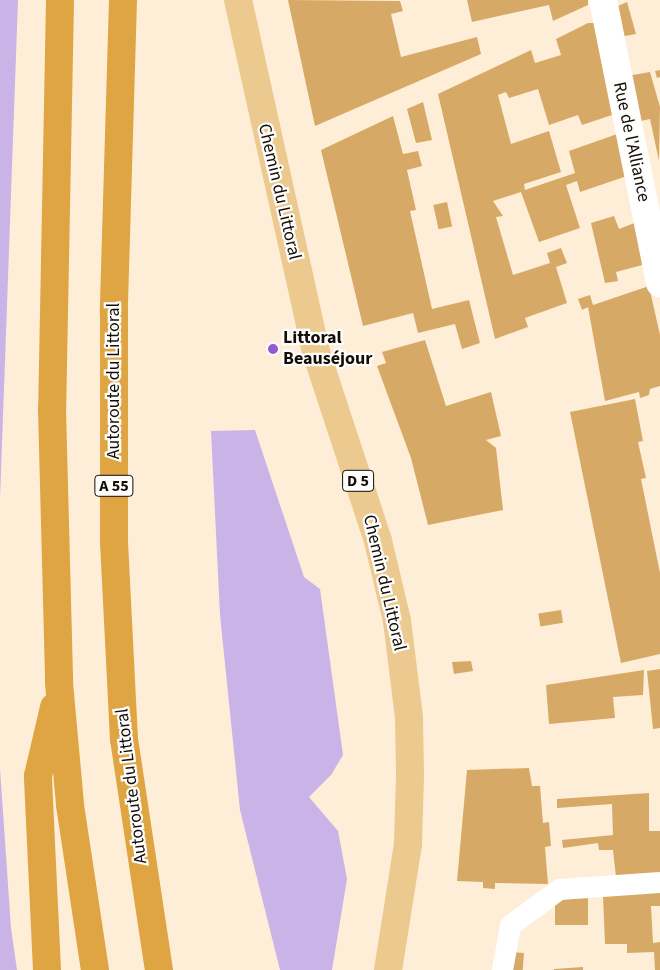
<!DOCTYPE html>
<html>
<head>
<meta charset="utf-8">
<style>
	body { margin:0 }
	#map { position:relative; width:660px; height:970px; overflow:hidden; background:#feeed7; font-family:"Source Sans 3",sans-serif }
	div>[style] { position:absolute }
	.green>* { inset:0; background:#c9b3e7 }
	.building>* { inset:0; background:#d6aa66; transform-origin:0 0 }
	.lane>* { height:21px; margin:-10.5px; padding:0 10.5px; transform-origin:10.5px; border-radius:10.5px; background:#fff }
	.street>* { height:28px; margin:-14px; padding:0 14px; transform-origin:14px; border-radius:14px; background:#fff }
	.primary>* { height:28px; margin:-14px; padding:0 14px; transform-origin:14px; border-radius:14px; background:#ecc98e }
	.highway>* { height:28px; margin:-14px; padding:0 14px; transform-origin:14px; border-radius:14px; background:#dfa543 }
	.dots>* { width:14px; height:14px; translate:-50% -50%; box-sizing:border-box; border:2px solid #fdfdfd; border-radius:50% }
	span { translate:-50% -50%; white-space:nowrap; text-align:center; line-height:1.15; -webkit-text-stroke:4.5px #fdfdfd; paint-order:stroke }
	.shield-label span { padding:1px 4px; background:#fdfdfd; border:1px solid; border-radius:4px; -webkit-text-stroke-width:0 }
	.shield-label { font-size:16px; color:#130d04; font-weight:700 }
	.street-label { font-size:18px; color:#130d04 }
	.poi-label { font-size:18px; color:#130d04; font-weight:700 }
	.left { translate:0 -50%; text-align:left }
</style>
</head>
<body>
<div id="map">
	<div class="green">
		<div style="clip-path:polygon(0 0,18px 0,0 499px)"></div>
		<div style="clip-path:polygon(255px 430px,304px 577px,320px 589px,343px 755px,331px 775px,309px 797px,338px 831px,347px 879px,332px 970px,280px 970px,240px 810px,220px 615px,211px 431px)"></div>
		<div style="clip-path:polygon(0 769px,11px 928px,17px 970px,0 970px)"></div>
	</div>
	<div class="building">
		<div style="clip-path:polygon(288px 0,400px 1px,403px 11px,391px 14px,401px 57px,477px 37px,481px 54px,315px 126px)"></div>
		<div style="clip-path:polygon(467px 0,588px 0,588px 5px,553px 21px,549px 5px,472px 22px)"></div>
		<div style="clip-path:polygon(627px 2px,636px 34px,619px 37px,618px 6px)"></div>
		<div style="clip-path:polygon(588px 23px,597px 23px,615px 114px,582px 125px,578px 115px,549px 125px,538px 89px,509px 98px,506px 92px,498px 95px,511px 144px,549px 131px,561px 172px,524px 184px,525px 190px,575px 173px,569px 151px,620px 133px,627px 176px,580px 192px,577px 181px,566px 185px,580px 228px,539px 242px,521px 192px,493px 201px,503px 216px,496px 217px,513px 275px,550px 263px,547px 253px,561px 248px,567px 263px,556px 267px,567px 303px,525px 318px,528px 327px,495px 339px,438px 94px,531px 50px,535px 63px,561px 55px,556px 39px)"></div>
		<div style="clip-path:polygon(660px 70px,660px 77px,657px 78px,655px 71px)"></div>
		<div style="clip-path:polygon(650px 72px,660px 107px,659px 161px,650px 119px,636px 122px,627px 76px)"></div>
		<div style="clip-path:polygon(423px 102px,432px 140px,416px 143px,407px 109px)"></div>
		<div style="clip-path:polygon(393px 116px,403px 154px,418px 151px,422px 166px,407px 170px,416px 210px,410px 211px,432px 309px,469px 300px,480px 343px,462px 349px,455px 324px,418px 333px,413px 313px,363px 326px,321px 150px)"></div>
		<div style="left:447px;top:202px;width:25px;height:14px;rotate:78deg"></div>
		<div style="clip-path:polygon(614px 216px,619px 229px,637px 222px,646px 264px,616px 272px,618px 281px,605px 283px,591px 223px)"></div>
		<div style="clip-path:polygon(649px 286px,660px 335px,660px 386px,650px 389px,649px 395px,640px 398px,639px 392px,605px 401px,588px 307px,582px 310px,578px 299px,590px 295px,593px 305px)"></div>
		<div style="clip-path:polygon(425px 340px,446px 406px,491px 392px,501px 436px,486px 440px,496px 448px,503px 510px,428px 525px,411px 458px,377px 366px,386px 363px,382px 352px)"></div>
		<div style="clip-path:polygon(635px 399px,643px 441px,638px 442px,646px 478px,641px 479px,660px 573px,660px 654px,621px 663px,570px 412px)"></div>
		<div style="left:561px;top:610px;width:13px;height:23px;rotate:81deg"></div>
		<div style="clip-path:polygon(471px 661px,473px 671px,454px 674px,452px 662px)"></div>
		<div style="clip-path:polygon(660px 669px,660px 728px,653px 729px,647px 671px)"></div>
		<div style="clip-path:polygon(644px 670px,643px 695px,613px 697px,615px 718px,549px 724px,546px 685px)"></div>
		<div style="clip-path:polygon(529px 768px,532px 786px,540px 786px,543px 823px,549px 822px,551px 846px,545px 847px,548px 884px,495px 883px,495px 889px,483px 888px,483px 882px,457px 881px,467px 770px)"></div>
		<div style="clip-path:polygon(649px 793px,649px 831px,660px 831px,660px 874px,616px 877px,613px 850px,599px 850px,598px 843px,563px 848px,562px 840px,613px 835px,612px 804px,557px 808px,557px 799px)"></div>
		<div style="clip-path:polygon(660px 892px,660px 906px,651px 906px,653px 943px,660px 942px,660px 970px,655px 970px,654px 952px,627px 953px,627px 944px,605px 944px,603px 896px)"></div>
		<div style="left:555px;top:897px;width:33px;height:28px"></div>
		<div style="left:511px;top:952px;width:13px;height:18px;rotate:4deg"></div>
		<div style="clip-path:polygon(583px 967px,583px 970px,554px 970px,554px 969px)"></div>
	</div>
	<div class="lane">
		<div style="left:502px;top:970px;width:46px;rotate:-79.9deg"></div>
		<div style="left:510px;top:925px;width:61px;rotate:-36.3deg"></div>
		<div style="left:559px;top:889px;width:101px;rotate:-4deg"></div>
	</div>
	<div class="street">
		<div style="left:603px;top:0;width:289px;rotate:78.6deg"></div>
	</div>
	<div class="primary">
		<div style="left:238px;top:0;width:361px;rotate:77.5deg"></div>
		<div style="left:316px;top:352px;width:199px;rotate:71.8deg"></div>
		<div style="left:378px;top:541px;width:82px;rotate:76.6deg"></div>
		<div style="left:397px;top:621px;width:98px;rotate:82.9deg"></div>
		<div style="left:409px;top:718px;width:58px;rotate:89deg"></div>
		<div style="left:410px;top:776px;width:68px;rotate:91.7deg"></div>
		<div style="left:408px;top:844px;width:128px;rotate:99deg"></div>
	</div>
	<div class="highway">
		<div style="left:60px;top:0;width:409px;rotate:91.1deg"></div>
		<div style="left:52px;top:409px;width:274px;rotate:88.5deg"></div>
		<div style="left:59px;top:683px;width:122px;rotate:84.8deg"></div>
		<div style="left:70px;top:805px;width:167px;rotate:81.4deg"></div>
		<div style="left:123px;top:0;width:312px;rotate:91.7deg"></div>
		<div style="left:114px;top:312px;width:230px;rotate:90deg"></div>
		<div style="left:114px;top:542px;width:197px;rotate:87.1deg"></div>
		<div style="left:124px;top:739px;width:234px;rotate:81.4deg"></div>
		<div style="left:47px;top:970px;width:194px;rotate:-92.7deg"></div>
		<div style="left:38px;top:776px;width:71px;rotate:-76.9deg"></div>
	</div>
	<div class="dots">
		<div style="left:273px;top:349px;background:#9459d1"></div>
	</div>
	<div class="shield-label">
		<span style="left:358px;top:481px">D 5</span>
		<span style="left:114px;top:486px">A 55</span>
	</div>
	<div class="street-label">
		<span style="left:631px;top:142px;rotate:78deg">Rue de l'Alliance</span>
		<span style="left:279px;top:192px;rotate:77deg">Chemin du Littoral</span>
		<span style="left:114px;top:381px;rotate:-90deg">Autoroute du Littoral</span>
		<span style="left:384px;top:583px;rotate:77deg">Chemin du Littoral</span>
		<span style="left:132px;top:786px;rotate:-97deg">Autoroute du Littoral</span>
	</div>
	<div class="poi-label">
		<span class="left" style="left:283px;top:349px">Littoral<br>Beauséjour</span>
	</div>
</div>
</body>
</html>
